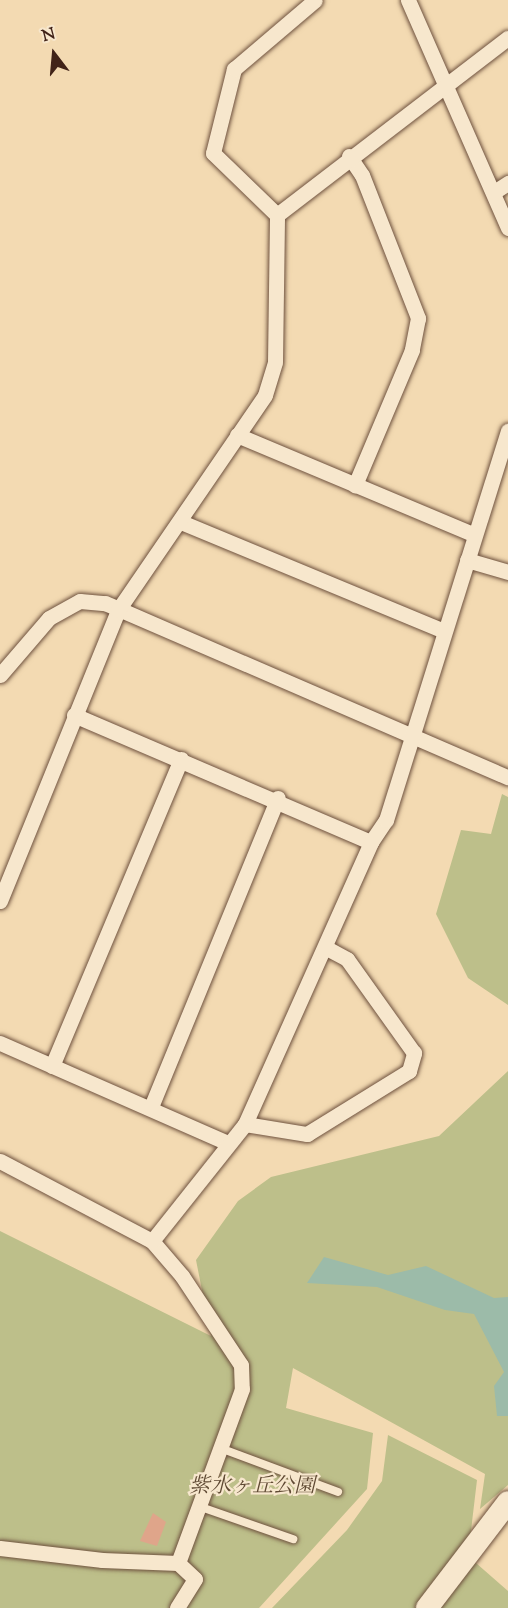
<!DOCTYPE html>
<html>
<head>
<meta charset="utf-8">
<style>
	body { margin:0 }
	#map { position:relative; width:508px; height:1608px; overflow:hidden; background:#f3dab2; font-family:"Sorts Mill Goudy","Noto Serif JP",serif }
	div>[style] { position:absolute }
	.green>* { inset:0; background:#bdbf8a }
	.water>* { inset:0; background:#9cbba9 }
	.building>* { inset:0; background:#dfa58a }
	.roads { filter:drop-shadow(0 0 2px #6e513e) drop-shadow(0 0 2px #6e513e) }
	.lane>* { height:8px; margin:-4px; padding:0 4px; transform-origin:4px; border-radius:4px; background:#f7e7cd }
	.street>* { height:15px; margin:-7.5px; padding:0 7.5px; transform-origin:7.5px; border-radius:7.5px; background:#f7e7cd }
	.secondary>* { height:22px; margin:-11px; padding:0 11px; transform-origin:11px; border-radius:11px; background:#f7e7cd }
	span { translate:-50% -50%; white-space:nowrap; text-align:center; line-height:1.15; -webkit-text-stroke:4.5px #f7e7cd; paint-order:stroke }
	.park-label { font-size:21px; color:#604a34; font-style:italic }
	.north { position:absolute; left:24px; top:24px; width:60px; height:60px; -webkit-text-stroke:4px #f7e7cd; paint-order:stroke; rotate:344deg; font-size:16px; font-weight:700; line-height:24px; text-align:center; color:#412318 }
	.north::after { content:''; display:block; margin:auto; width:21px; height:27px; background:#412318; clip-path:polygon(50% 0,100% 100%,50% 72%,0 100%) }
</style>
</head>
<body>
<div id="map">
	<div class="green">
		<div style="clip-path:polygon(502px 794px,508px 797px,508px 1005px,468px 978px,436px 914px,461px 830px,491px 834px)"></div>
		<div style="clip-path:polygon(508px 1071px,508px 1485px,480px 1509px,485px 1474px,293px 1368px,286px 1408px,373px 1433px,367px 1489px,259px 1608px,0 1608px,0 1231px,211px 1336px,196px 1260px,238px 1201px,271px 1177px,439px 1136px)"></div>
		<div style="clip-path:polygon(388px 1435px,477px 1480px,468px 1556px,508px 1591px,508px 1608px,272px 1608px,347px 1530px,382px 1481px)"></div>
	</div>
	<div class="water">
		<div style="clip-path:polygon(324px 1257px,388px 1275px,426px 1266px,494px 1298px,508px 1297px,508px 1416px,497px 1416px,494px 1386px,504px 1372px,474px 1314px,445px 1310px,377px 1287px,307px 1283px)"></div>
	</div>
	<div class="building">
		<div style="clip-path:polygon(153px 1513px,166px 1522px,157px 1546px,140px 1541px)"></div>
	</div>
	<div class="roads">
		<div class="lane">
			<div style="left:220px;top:1448px;width:126px;rotate:20.4deg"></div>
			<div style="left:198px;top:1506px;width:101px;rotate:19.2deg"></div>
		</div>
		<div class="street">
			<div style="left:408px;top:0;width:249px;rotate:66.3deg"></div>
			<div style="left:349px;top:156px;width:23px;rotate:56deg"></div>
			<div style="left:362px;top:175px;width:154px;rotate:68.6deg"></div>
			<div style="left:418px;top:318px;width:33px;rotate:101deg"></div>
			<div style="left:412px;top:350px;width:147px;rotate:112.9deg"></div>
			<div style="left:494px;top:192px;width:17px;rotate:-33deg"></div>
			<div style="left:277px;top:215px;width:291px;rotate:-37.5deg"></div>
			<div style="left:237px;top:435px;width:256px;rotate:22.8deg"></div>
			<div style="left:181px;top:522px;width:285px;rotate:22.5deg"></div>
			<div style="left:467px;top:560px;width:43px;rotate:16.3deg"></div>
			<div style="left:0;top:675px;width:75px;rotate:-49.3deg"></div>
			<div style="left:49px;top:618px;width:35px;rotate:-29deg"></div>
			<div style="left:80px;top:601px;width:25px;rotate:5deg"></div>
			<div style="left:105px;top:603px;width:439px;rotate:23.4deg"></div>
			<div style="left:74px;top:715px;width:323px;rotate:23.2deg"></div>
			<div style="left:0;top:901px;width:314px;rotate:-67.9deg"></div>
			<div style="left:118px;top:610px;width:260px;rotate:-55.6deg"></div>
			<div style="left:265px;top:395px;width:34px;rotate:-73deg"></div>
			<div style="left:275px;top:362px;width:147px;rotate:-89.2deg"></div>
			<div style="left:277px;top:215px;width:89px;rotate:-135.9deg"></div>
			<div style="left:213px;top:153px;width:87px;rotate:-76deg"></div>
			<div style="left:234px;top:69px;width:106px;rotate:-40.4deg"></div>
			<div style="left:0;top:1043px;width:249px;rotate:23.7deg"></div>
			<div style="left:52px;top:1066px;width:333px;rotate:-67.2deg"></div>
			<div style="left:151px;top:1107px;width:334px;rotate:-67.7deg"></div>
			<div style="left:245px;top:1124px;width:63px;rotate:9.2deg"></div>
			<div style="left:307px;top:1134px;width:120px;rotate:-31.7deg"></div>
			<div style="left:409px;top:1071px;width:19px;rotate:-74deg"></div>
			<div style="left:414px;top:1053px;width:115px;rotate:-125.5deg"></div>
			<div style="left:347px;top:959px;width:24px;rotate:-152deg"></div>
			<div style="left:0;top:1161px;width:172px;rotate:27.8deg"></div>
			<div style="left:152px;top:1241px;width:46px;rotate:49.4deg"></div>
			<div style="left:182px;top:1276px;width:107px;rotate:56.5deg"></div>
			<div style="left:241px;top:1365px;width:24px;rotate:88deg"></div>
			<div style="left:242px;top:1389px;width:185px;rotate:110.2deg"></div>
			<div style="left:152px;top:1241px;width:149px;rotate:-51.5deg"></div>
			<div style="left:245px;top:1124px;width:309px;rotate:-65.9deg"></div>
			<div style="left:371px;top:842px;width:27px;rotate:-56deg"></div>
			<div style="left:386px;top:820px;width:408px;rotate:-72.6deg"></div>
			<div style="left:0;top:1548px;width:103px;rotate:6.7deg"></div>
			<div style="left:102px;top:1560px;width:76px;rotate:2.3deg"></div>
			<div style="left:178px;top:1563px;width:23px;rotate:43deg"></div>
			<div style="left:195px;top:1579px;width:34px;rotate:122deg"></div>
		</div>
		<div class="secondary">
			<div style="left:427px;top:1608px;width:133px;rotate:-52.6deg"></div>
		</div>
	</div>
	<div class="park-label">
		<span style="left:252px;top:1487px">紫水ヶ丘公園</span>
	</div>
	<div class="north">N</div>
</div>
</body>
</html>
